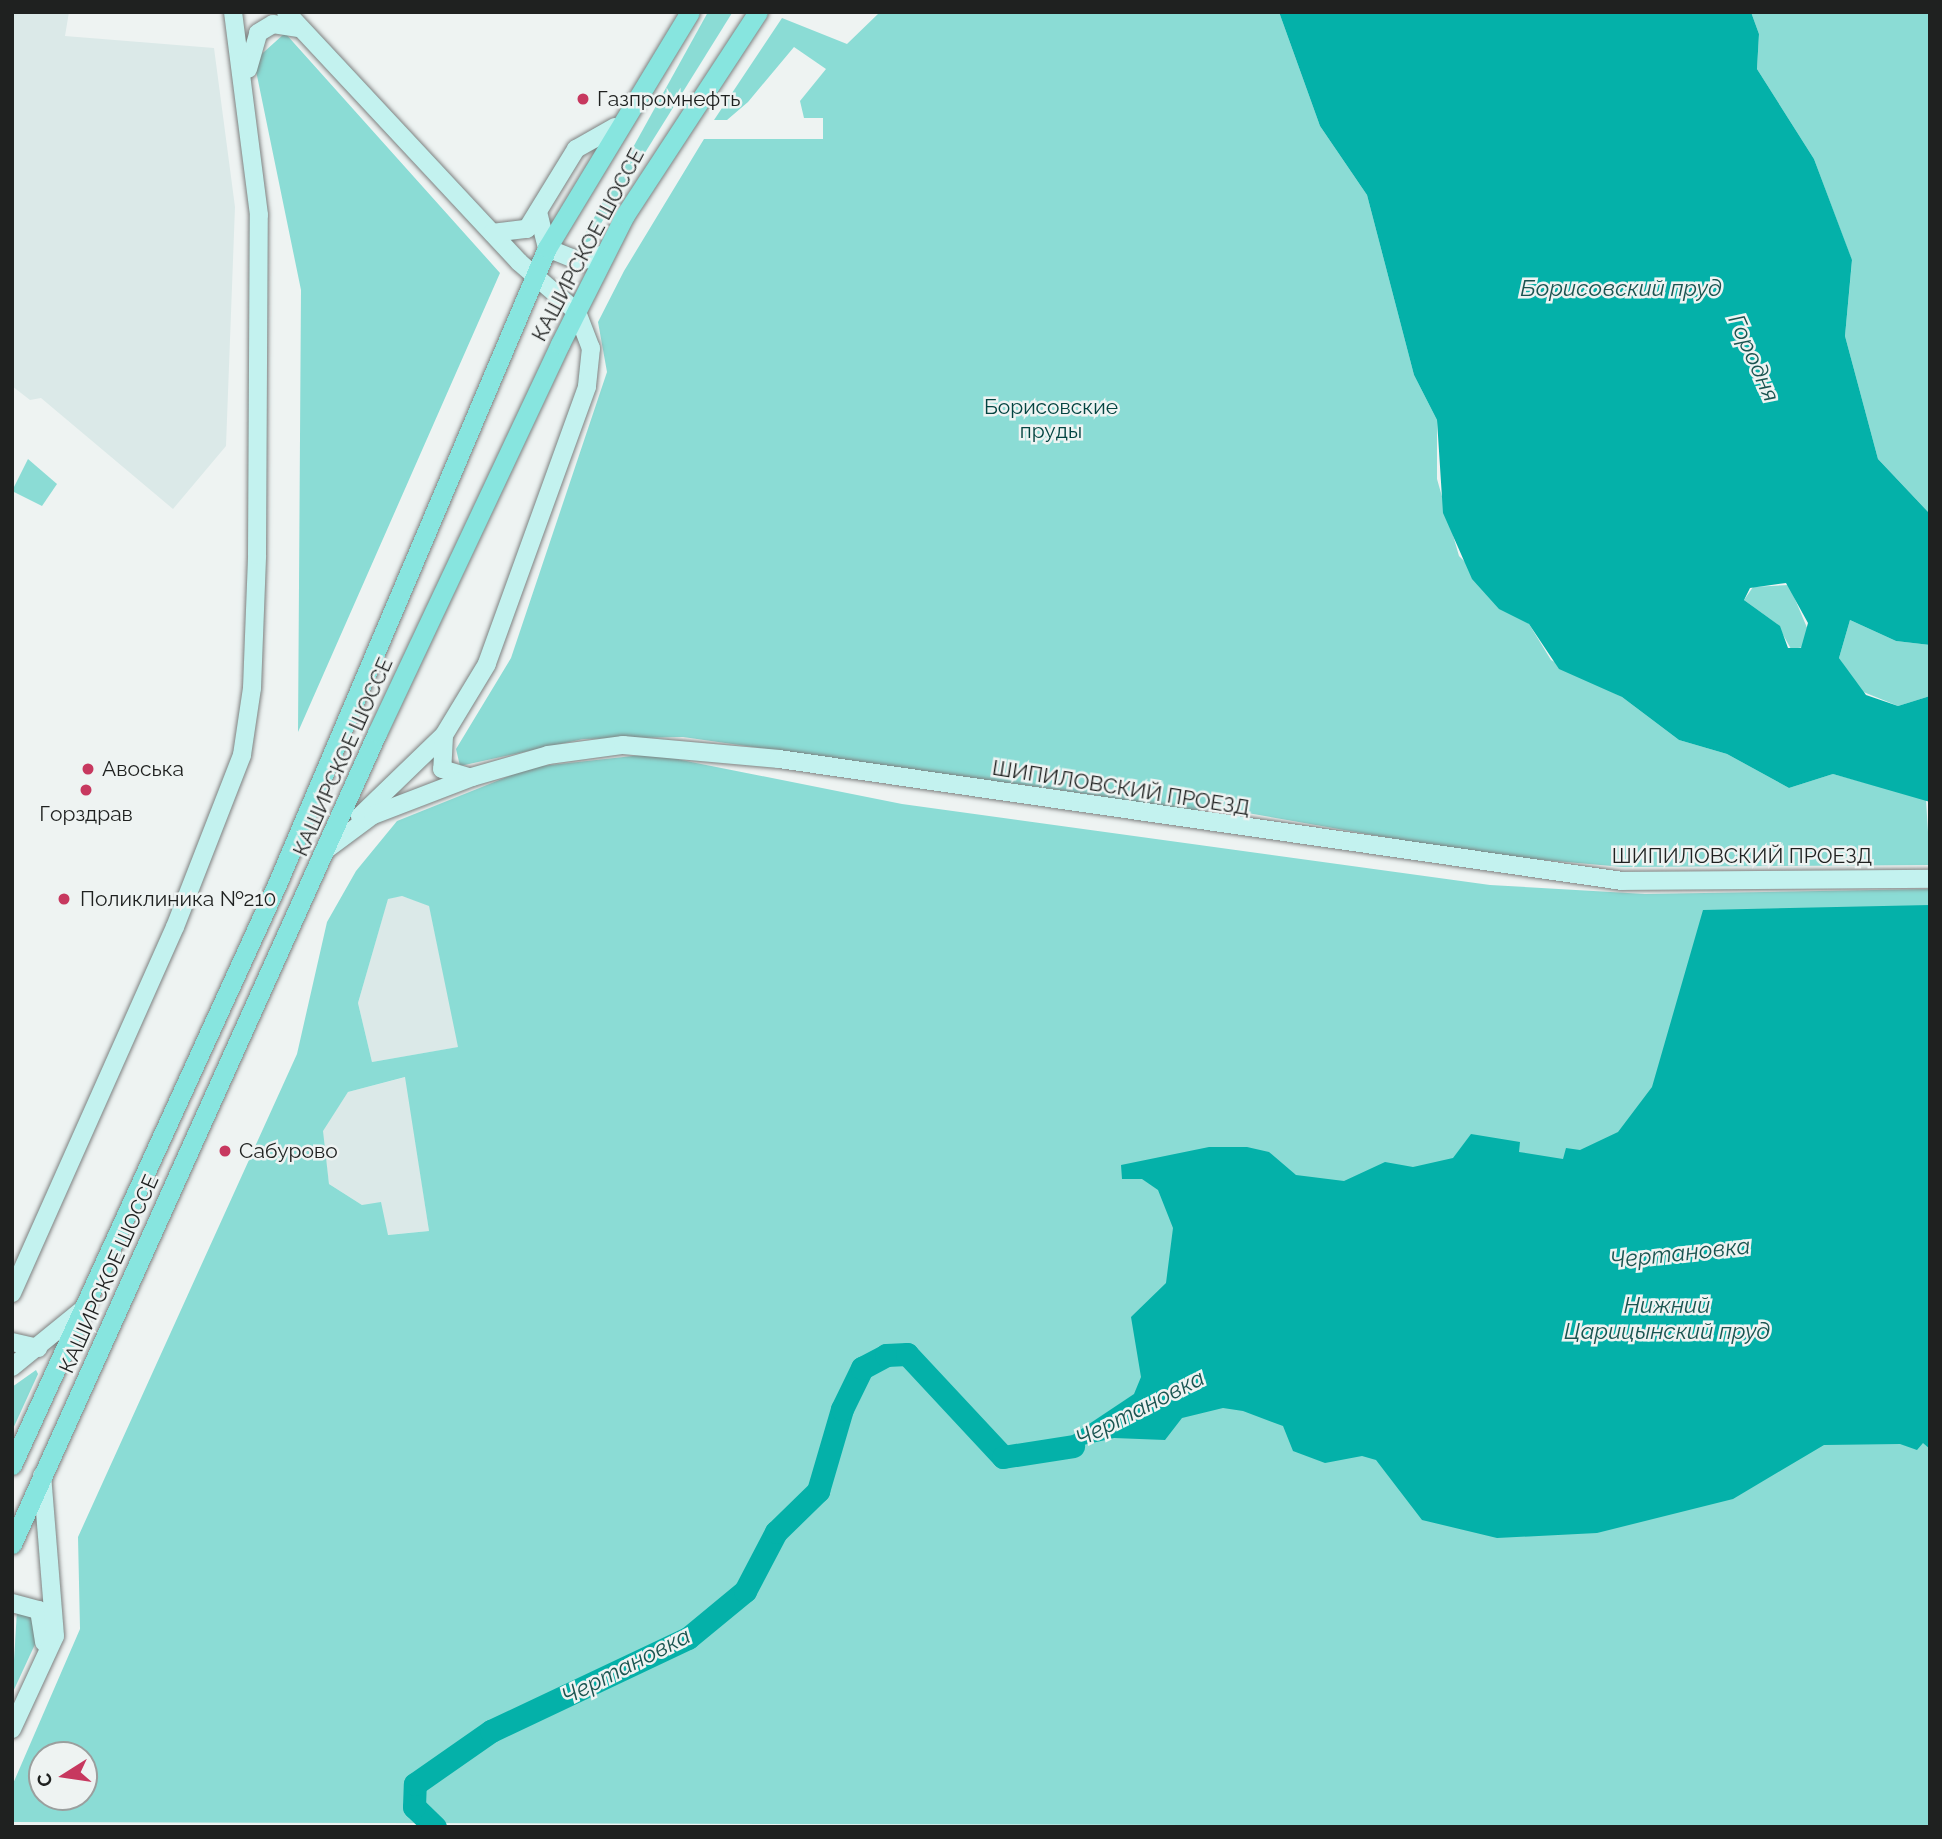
<!DOCTYPE html>
<html>
<head>
<meta charset="utf-8">
<style>
	body { margin:0 }
	#map { position:relative; width:1942px; height:1839px; overflow:hidden; background:#eef3f2; font-family:Raleway,sans-serif }
	div>[style] { position:absolute }
	.built>* { inset:0; background:#dbe9e8 }
	.green>* { inset:0; background:#8bdcd5 }
	.water>* { inset:0; background:#04b1a9 }
	.river>* { height:23px; margin:-11.5px; padding:0 11.5px; transform-origin:11.5px; border-radius:11.5px; background:#04b1a9 }
	.roads { filter:drop-shadow(0 0 2px #7d8180) drop-shadow(0 0 2px #7d8180) }
	.secondary>* { height:18px; margin:-9px; padding:0 9px; transform-origin:9px; border-radius:9px; background:#c3f2ef }
	.primary>* { height:19px; margin:-9.5px; padding:0 9.5px; transform-origin:9.5px; border-radius:9.5px; background:#87e5df }
	.dots>* { width:19px; height:19px; translate:-50% -50%; box-sizing:border-box; border:4px solid #eef3f2; border-radius:50% }
	span { translate:-50% -50%; white-space:nowrap; text-align:center; line-height:1.15; -webkit-text-stroke:5px #eef3f2; paint-order:stroke }
	.poi-label { font-size:21px; color:#1f2120 }
	.left { translate:0 -50%; text-align:left }
	.street-label { font-size:21px; color:#1f2120 }
	.park-label { font-size:21px; color:#034441 }
	.water-label { font-size:23px; color:#1a5450; font-style:italic }
	.frame { position:absolute; inset:0; border:14px solid #1f2120; pointer-events:none }
	.north { position:absolute; left:28px; top:1741px; width:70px; height:70px; box-sizing:border-box; background:#eef3f2; border:2px solid #9b9f9e; border-radius:50%; rotate:258deg; font-size:19px; font-weight:700; line-height:28px; text-align:center; color:#1f2120 }
	.north::after { content:''; display:block; margin:auto; width:24px; height:32px; background:#c7385f; clip-path:polygon(50% 0,100% 100%,50% 72%,0 100%) }
</style>
</head>
<body>
<div id="map">
	<div class="built">
		<div style="clip-path:polygon(12px 12px,69px 12px,65px 36px,214px 48px,235px 207px,226px 446px,173px 509px,41px 398px,30px 400px,12px 386px)"></div>
		<div style="clip-path:polygon(402px 896px,429px 905px,459px 1047px,372px 1062px,358px 1003px,388px 898px)"></div>
		<div style="clip-path:polygon(406px 1077px,429px 1231px,387px 1235px,362px 1205px,329px 1184px,322px 1131px,348px 1092px)"></div>
	</div>
	<div class="green">
		<div style="clip-path:polygon(708px 12px,732px 13px,590px 241px,579px 245px)"></div>
		<div style="clip-path:polygon(880px 12px,1279px 12px,1320px 126px,1367px 195px,1414px 375px,1437px 420px,1437px 479px,1459px 556px,1529px 624px,1551px 660px,1622px 697px,1679px 740px,1727px 754px,1789px 788px,1833px 774px,1926px 799px,1930px 865px,1623px 867px,1487px 855px,1219px 808px,1177px 813px,1100px 796px,683px 737px,583px 739px,460px 766px,456px 749px,511px 658px,607px 372px,598px 322px,624px 271px,704px 139px,823px 139px,823px 118px,804px 118px,800px 101px,826px 69px,794px 47px,748px 102px,727px 120px,714px 120px,782px 18px,847px 44px)"></div>
		<div style="clip-path:polygon(1751px 12px,1930px 12px,1930px 514px,1878px 459px,1845px 336px,1852px 261px,1814px 159px,1757px 69px,1759px 34px)"></div>
		<div style="clip-path:polygon(285px 33px,500px 273px,298px 732px,301px 290px,254px 61px)"></div>
		<div style="clip-path:polygon(28px 459px,57px 484px,42px 506px,12px 491px)"></div>
		<div style="clip-path:polygon(1789px 585px,1808px 630px,1805px 647px,1791px 649px,1777px 624px,1744px 600px,1753px 587px)"></div>
		<div style="clip-path:polygon(1850px 620px,1896px 641px,1930px 645px,1930px 696px,1898px 706px,1861px 691px,1839px 658px)"></div>
		<div style="clip-path:polygon(evenodd,651px 754px,902px 804px,1490px 885px,1645px 894px,1930px 889px,1930px 1827px,12px 1822px,12px 1786px,80px 1629px,78px 1537px,297px 1054px,327px 922px,356px 871px,397px 821px,532px 767px,651px 754px,402px 896px,429px 906px,458px 1047px,372px 1062px,358px 1003px,388px 899px,402px 896px,651px 754px,405px 1077px,429px 1231px,388px 1235px,381px 1202px,362px 1205px,329px 1184px,323px 1131px,348px 1092px,405px 1077px,651px 754px,42px 1755px,84px 1755px,84px 1797px,42px 1797px,42px 1755px)"></div>
		<div style="clip-path:polygon(36px 1370px,38px 1374px,12px 1431px,12px 1387px)"></div>
		<div style="clip-path:polygon(17px 1610px,33px 1617px,37px 1640px,12px 1694px)"></div>
	</div>
	<div class="water">
		<div style="clip-path:polygon(evenodd,1279px 12px,1751px 12px,1759px 34px,1757px 69px,1814px 159px,1852px 260px,1845px 336px,1878px 459px,1930px 514px,1930px 645px,1896px 641px,1850px 620px,1839px 658px,1866px 695px,1898px 706px,1930px 696px,1930px 802px,1833px 774px,1789px 788px,1727px 754px,1679px 740px,1622px 697px,1559px 669px,1529px 624px,1499px 609px,1472px 579px,1443px 513px,1437px 420px,1414px 375px,1367px 195px,1320px 126px,1279px 12px,1786px 583px,1808px 623px,1801px 648px,1788px 648px,1780px 626px,1744px 600px,1750px 588px,1786px 583px)"></div>
		<div style="clip-path:polygon(1930px 905px,1930px 1449px,1923px 1443px,1917px 1450px,1900px 1444px,1824px 1445px,1733px 1499px,1597px 1533px,1497px 1538px,1422px 1520px,1376px 1460px,1362px 1456px,1325px 1463px,1293px 1451px,1283px 1426px,1243px 1411px,1223px 1408px,1182px 1418px,1165px 1440px,1114px 1438px,1044px 1454px,1134px 1394px,1141px 1377px,1131px 1317px,1166px 1283px,1173px 1228px,1158px 1190px,1142px 1179px,1122px 1179px,1121px 1165px,1209px 1147px,1247px 1147px,1269px 1152px,1296px 1175px,1344px 1181px,1385px 1162px,1413px 1167px,1453px 1158px,1471px 1134px,1520px 1142px,1519px 1152px,1563px 1159px,1566px 1148px,1580px 1150px,1618px 1132px,1652px 1087px,1703px 910px)"></div>
	</div>
	<div class="river">
		<div style="left:435px;top:1827px;width:29px;rotate:-136deg"></div>
		<div style="left:414px;top:1807px;width:23px;rotate:-88deg"></div>
		<div style="left:415px;top:1784px;width:93px;rotate:-34.9deg"></div>
		<div style="left:491px;top:1731px;width:218px;rotate:-25.3deg"></div>
		<div style="left:688px;top:1638px;width:74px;rotate:-39.5deg"></div>
		<div style="left:745px;top:1591px;width:67px;rotate:-62.3deg"></div>
		<div style="left:776px;top:1532px;width:59px;rotate:-44.3deg"></div>
		<div style="left:818px;top:1491px;width:85px;rotate:-73.7deg"></div>
		<div style="left:842px;top:1409px;width:46px;rotate:-64deg"></div>
		<div style="left:862px;top:1368px;width:27px;rotate:-28deg"></div>
		<div style="left:886px;top:1355px;width:21px;rotate:-3deg"></div>
		<div style="left:907px;top:1354px;width:141px;rotate:47deg"></div>
		<div style="left:1003px;top:1457px;width:71px;rotate:-8.9deg"></div>
	</div>
	<div class="roads">
		<div class="secondary">
			<div style="left:286px;top:12px;width:342px;rotate:47deg"></div>
			<div style="left:519px;top:262px;width:77px;rotate:40.8deg"></div>
			<div style="left:577px;top:312px;width:39px;rotate:69deg"></div>
			<div style="left:591px;top:348px;width:39px;rotate:96deg"></div>
			<div style="left:587px;top:387px;width:294px;rotate:109.9deg"></div>
			<div style="left:487px;top:664px;width:83px;rotate:121.2deg"></div>
			<div style="left:444px;top:735px;width:117px;rotate:136deg"></div>
			<div style="left:248px;top:69px;width:37px;rotate:-74deg"></div>
			<div style="left:258px;top:33px;width:17px;rotate:-31deg"></div>
			<div style="left:273px;top:24px;width:26px;rotate:9deg"></div>
			<div style="left:538px;top:212px;width:37px;rotate:76deg"></div>
			<div style="left:547px;top:248px;width:35px;rotate:22deg"></div>
			<div style="left:580px;top:261px;width:26px;rotate:-16deg"></div>
			<div style="left:492px;top:233px;width:35px;rotate:-7deg"></div>
			<div style="left:527px;top:229px;width:94px;rotate:-58.5deg"></div>
			<div style="left:576px;top:149px;width:45px;rotate:-29.4deg"></div>
			<div style="left:444px;top:736px;width:33px;rotate:93deg"></div>
			<div style="left:442px;top:769px;width:28px;rotate:17deg"></div>
			<div style="left:327px;top:849px;width:57px;rotate:-36.5deg"></div>
			<div style="left:373px;top:815px;width:106px;rotate:-21deg"></div>
			<div style="left:472px;top:777px;width:79px;rotate:-16.1deg"></div>
			<div style="left:548px;top:755px;width:76px;rotate:-7.6deg"></div>
			<div style="left:623px;top:745px;width:157px;rotate:5.1deg"></div>
			<div style="left:779px;top:759px;width:852px;rotate:8.23deg"></div>
			<div style="left:1622px;top:881px;width:308px;rotate:-0.4deg"></div>
			<div style="left:12px;top:1293px;width:401px;rotate:-66deg"></div>
			<div style="left:175px;top:927px;width:185px;rotate:-68.7deg"></div>
			<div style="left:242px;top:755px;width:68px;rotate:-81.5deg"></div>
			<div style="left:252px;top:688px;width:133px;rotate:-87.8deg"></div>
			<div style="left:257px;top:555px;width:340px;rotate:-89.7deg"></div>
			<div style="left:259px;top:215px;width:205px;rotate:-97.3deg"></div>
			<div style="left:12px;top:1342px;width:27px;rotate:13deg"></div>
			<div style="left:12px;top:1367px;width:90px;rotate:-39.2deg"></div>
			<div style="left:12px;top:1603px;width:28px;rotate:15deg"></div>
			<div style="left:39px;top:1610px;width:33px;rotate:81deg"></div>
			<div style="left:12px;top:1729px;width:102px;rotate:-65.2deg"></div>
			<div style="left:55px;top:1636px;width:161px;rotate:-94.6deg"></div>
		</div>
		<div class="primary">
			<div style="left:12px;top:1465px;width:639px;rotate:-65.48deg"></div>
			<div style="left:277px;top:884px;width:691px;rotate:-67deg"></div>
			<div style="left:547px;top:248px;width:276px;rotate:-58.8deg"></div>
			<div style="left:12px;top:1544px;width:889px;rotate:-65.77deg"></div>
			<div style="left:377px;top:733px;width:430px;rotate:-64.8deg"></div>
			<div style="left:560px;top:344px;width:144px;rotate:-63.3deg"></div>
			<div style="left:625px;top:215px;width:243px;rotate:-56.8deg"></div>
		</div>
	</div>
	<div class="dots">
		<div style="left:583px;top:99px;background:#c7385f"></div>
		<div style="left:88px;top:769px;background:#c7385f"></div>
		<div style="left:86px;top:790px;background:#c7385f"></div>
		<div style="left:64px;top:899px;background:#c7385f"></div>
		<div style="left:225px;top:1151px;background:#c7385f"></div>
	</div>
	<div class="poi-label">
		<span class="left" style="left:597px;top:99px">Газпромнефть</span>
		<span class="left" style="left:102px;top:769px">Авоська</span>
		<span style="left:86px;top:814px">Горздрав</span>
		<span class="left" style="left:80px;top:899px">Поликлиника №210</span>
		<span class="left" style="left:239px;top:1151px">Сабурово</span>
	</div>
	<div class="street-label">
		<span style="left:588px;top:245px;rotate:-62deg">КАШИРСКОЕ ШОССЕ</span>
		<span style="left:343px;top:757px;rotate:-66deg">КАШИРСКОЕ ШОССЕ</span>
		<span style="left:1121px;top:788px;rotate:9deg">ШИПИЛОВСКИЙ ПРОЕЗД</span>
		<span style="left:1742px;top:856px">ШИПИЛОВСКИЙ ПРОЕЗД</span>
		<span style="left:109px;top:1274px;rotate:-66deg">КАШИРСКОЕ ШОССЕ</span>
	</div>
	<div class="park-label">
		<span style="left:1051px;top:419px">Борисовские<br>пруды</span>
	</div>
	<div class="water-label">
		<span style="left:1621px;top:288px">Борисовский пруд</span>
		<span style="left:1754px;top:358px;rotate:66deg">Городня</span>
		<span style="left:1680px;top:1253px;rotate:-6deg">Чертановка</span>
		<span style="left:1667px;top:1318px">Нижний<br>Царицынский пруд</span>
		<span style="left:1140px;top:1408px;rotate:-27deg">Чертановка</span>
		<span style="left:626px;top:1666px;rotate:-27deg">Чертановка</span>
	</div>
	<div class="frame"></div>
	<div class="north">С</div>
</div>
</body>
</html>
